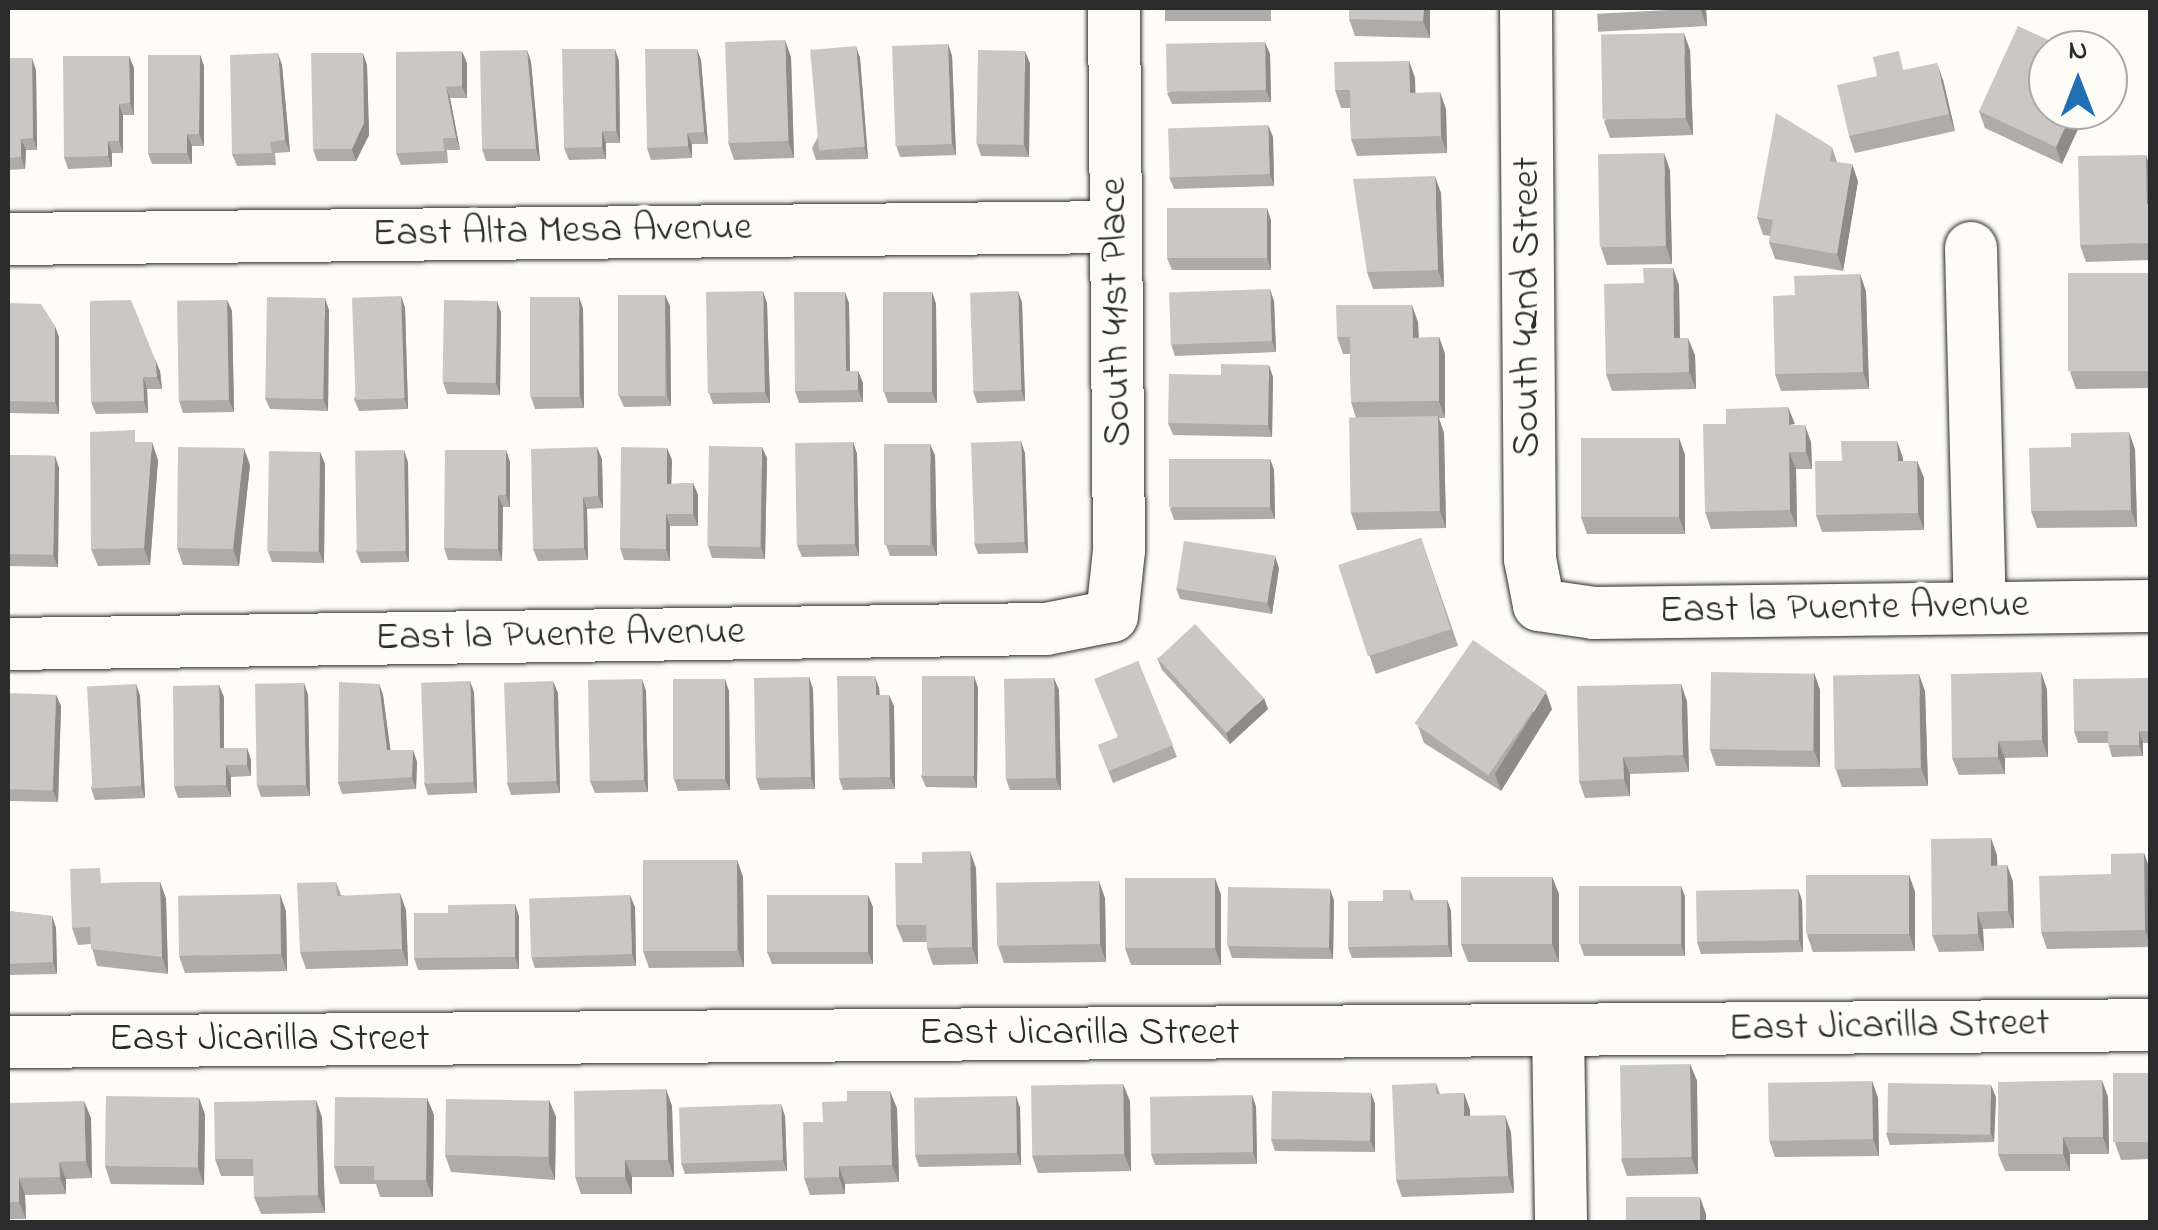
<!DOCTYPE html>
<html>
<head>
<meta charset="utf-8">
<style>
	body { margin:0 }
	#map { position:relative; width:2158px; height:1230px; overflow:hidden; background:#fdfcf7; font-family:"Indie Flower",sans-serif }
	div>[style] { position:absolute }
	.roads { filter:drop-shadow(0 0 2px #2b2b2b) drop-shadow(0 0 2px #2b2b2b) }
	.minor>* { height:52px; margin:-26px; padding:0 26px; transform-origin:26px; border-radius:26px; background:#fdfcf7 }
	.wall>* { inset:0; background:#adaca9; transform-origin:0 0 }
	.shaded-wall>* { inset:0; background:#8d8c89 }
	.building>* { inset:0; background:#c9c8c4; transform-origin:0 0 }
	span { translate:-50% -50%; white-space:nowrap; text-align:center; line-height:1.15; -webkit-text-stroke:10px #fdfcf7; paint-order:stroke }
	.street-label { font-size:40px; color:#2b2b2b }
	.frame { position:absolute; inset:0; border:10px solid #2b2b2b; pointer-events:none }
	.north { position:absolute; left:2028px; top:30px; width:100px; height:100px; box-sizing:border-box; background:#fdfcf7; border:2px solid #a9a8a5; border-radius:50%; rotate:0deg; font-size:28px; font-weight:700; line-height:40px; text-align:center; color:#2b2b2b }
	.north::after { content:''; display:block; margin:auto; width:35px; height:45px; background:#1f6fb2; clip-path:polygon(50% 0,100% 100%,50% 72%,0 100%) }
</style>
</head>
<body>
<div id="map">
	<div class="roads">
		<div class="minor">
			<div style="left:1526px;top:8px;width:551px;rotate:89.58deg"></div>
			<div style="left:1530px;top:559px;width:47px;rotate:78.9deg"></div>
			<div style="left:1539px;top:605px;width:56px;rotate:8.3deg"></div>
			<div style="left:1594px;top:613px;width:556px;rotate:-0.72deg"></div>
			<div style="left:8px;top:239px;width:1108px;rotate:-0.62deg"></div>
			<div style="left:1971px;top:248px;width:358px;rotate:88.6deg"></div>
			<div style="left:8px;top:644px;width:1038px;rotate:-0.83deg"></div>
			<div style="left:1046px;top:629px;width:67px;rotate:-11.1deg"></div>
			<div style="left:1112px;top:616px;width:66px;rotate:-83.9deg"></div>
			<div style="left:1119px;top:550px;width:542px;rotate:-90.53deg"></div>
			<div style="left:1558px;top:1030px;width:192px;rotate:89.1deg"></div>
			<div style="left:8px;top:1042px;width:2142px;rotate:-0.45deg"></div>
		</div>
	</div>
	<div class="wall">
		<div style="left:1165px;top:8px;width:106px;height:13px"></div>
		<div style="clip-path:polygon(1430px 8px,1430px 38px,1355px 36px,1349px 19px)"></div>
		<div style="left:1706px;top:8px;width:18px;height:109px;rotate:87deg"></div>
		<div style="clip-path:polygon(948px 44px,952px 56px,956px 155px,900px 157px,896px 145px)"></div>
		<div style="clip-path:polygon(697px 49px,701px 60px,708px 144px,692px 144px,692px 158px,651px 160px,647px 148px)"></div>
		<div style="clip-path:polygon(527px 50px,531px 62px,540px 161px,486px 161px,482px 149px)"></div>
		<div style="clip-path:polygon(1690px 50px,1693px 135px,1610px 138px,1604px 121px)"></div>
		<div style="clip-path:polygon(2070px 50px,2062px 164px,1985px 128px,1979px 111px)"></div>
		<div style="clip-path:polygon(396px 52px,467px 63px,467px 98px,450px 98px,460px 150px,447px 150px,448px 163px,401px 165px,396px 153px)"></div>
		<div style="clip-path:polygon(1270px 54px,1271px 102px,1172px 104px,1167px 93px)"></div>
		<div style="clip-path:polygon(200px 55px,204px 66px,204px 146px,192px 146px,192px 164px,152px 164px,148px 153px)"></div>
		<div style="clip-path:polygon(129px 56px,134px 68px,134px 115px,123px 115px,123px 153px,112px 153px,112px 167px,68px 169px,64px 157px)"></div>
		<div style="clip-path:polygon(791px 57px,794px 158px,734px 160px,728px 142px)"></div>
		<div style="clip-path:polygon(8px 58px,36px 70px,37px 150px,26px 150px,25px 169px,8px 170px)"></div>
		<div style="clip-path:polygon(860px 58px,868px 159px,816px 160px,812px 148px)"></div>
		<div style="clip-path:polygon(619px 61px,620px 143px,606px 143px,606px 159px,569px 160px,564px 148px)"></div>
		<div style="clip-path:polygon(1409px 61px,1415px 78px,1415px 93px,1446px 109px,1447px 153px,1357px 156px,1351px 139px,1350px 108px,1341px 108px,1335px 90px)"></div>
		<div style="clip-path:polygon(1030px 63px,1029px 157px,981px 156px,977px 144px)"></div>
		<div style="clip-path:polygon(282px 65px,290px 152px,275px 153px,276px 165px,237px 166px,232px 154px)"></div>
		<div style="clip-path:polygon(367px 65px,369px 135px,356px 161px,317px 161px,313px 149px)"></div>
		<div style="clip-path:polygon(1906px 69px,1943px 80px,1955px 131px,1855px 153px,1849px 136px)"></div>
		<div style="clip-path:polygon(1273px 137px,1274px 186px,1174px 189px,1169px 177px)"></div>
		<div style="clip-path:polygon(1832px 147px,1837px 162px,1858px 181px,1843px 271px,1775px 259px,1769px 242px,1770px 236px,1763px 235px,1757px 217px)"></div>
		<div style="clip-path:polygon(2146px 155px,2150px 168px,2150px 260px,2086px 262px,2080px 245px)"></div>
		<div style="clip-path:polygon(1670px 170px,1672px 264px,1607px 265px,1601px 248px)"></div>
		<div style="clip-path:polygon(1441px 193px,1444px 287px,1373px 289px,1367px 272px)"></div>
		<div style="clip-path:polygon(1271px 220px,1271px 270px,1172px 270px,1167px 258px)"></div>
		<div style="clip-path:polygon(2150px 273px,2150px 388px,2076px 389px,2070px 372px)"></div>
		<div style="clip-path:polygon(1679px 285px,1680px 338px,1695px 355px,1696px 389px,1612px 391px,1606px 374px)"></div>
		<div style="clip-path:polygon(1866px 291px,1869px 389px,1781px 391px,1775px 374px,1795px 295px)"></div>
		<div style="clip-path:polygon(932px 292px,936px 304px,937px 403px,888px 403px,884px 392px)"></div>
		<div style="clip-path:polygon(665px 295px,670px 306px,671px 406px,624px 407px,619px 396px)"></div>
		<div style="clip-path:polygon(401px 296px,405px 308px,408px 409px,359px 411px,354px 399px)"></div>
		<div style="clip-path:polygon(227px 300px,232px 311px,234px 412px,183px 413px,179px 401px)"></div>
		<div style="clip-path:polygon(90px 301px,160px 371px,162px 389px,147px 389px,148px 413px,96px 414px,91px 402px)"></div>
		<div style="clip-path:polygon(497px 301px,501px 313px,500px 395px,447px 394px,443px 382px)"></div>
		<div style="clip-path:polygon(1274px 301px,1276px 352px,1175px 356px,1171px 344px)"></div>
		<div style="clip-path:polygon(1022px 302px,1025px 401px,977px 403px,973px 391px)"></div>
		<div style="clip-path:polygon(8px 303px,59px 337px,59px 414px,8px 413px)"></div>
		<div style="clip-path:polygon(767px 303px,770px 403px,713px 404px,709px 393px)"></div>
		<div style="clip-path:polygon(849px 303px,850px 371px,858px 371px,863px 383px,863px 402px,799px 403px,795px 391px)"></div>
		<div style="clip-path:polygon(583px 308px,584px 408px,535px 409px,531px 397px)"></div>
		<div style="clip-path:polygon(329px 310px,328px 411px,270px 409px,265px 398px)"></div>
		<div style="clip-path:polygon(1418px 322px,1419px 338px,1439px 337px,1445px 354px,1445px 418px,1439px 418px,1444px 433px,1446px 528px,1357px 530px,1351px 513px,1356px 418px,1351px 402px,1350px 354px,1343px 354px,1337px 337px)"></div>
		<div style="clip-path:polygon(1273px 377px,1272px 437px,1173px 435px,1168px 423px)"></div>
		<div style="clip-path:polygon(1795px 425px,1811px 442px,1812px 469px,1796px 469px,1797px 527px,1711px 529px,1705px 512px)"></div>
		<div style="clip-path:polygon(1679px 438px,1685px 455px,1685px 534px,1587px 534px,1581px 517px)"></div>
		<div style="clip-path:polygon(1897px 441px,1903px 461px,1917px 461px,1924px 478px,1924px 530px,1822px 532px,1816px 515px,1842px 461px)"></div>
		<div style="clip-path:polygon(139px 442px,158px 460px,150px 565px,98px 566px,91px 549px)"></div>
		<div style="clip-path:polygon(853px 442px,857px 454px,859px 556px,802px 557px,797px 545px)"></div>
		<div style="clip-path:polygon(667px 448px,672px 460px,671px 484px,693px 483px,698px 495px,698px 526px,670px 526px,670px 561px,624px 560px,620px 548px)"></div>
		<div style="clip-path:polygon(2135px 449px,2137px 527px,2037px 528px,2031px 511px)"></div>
		<div style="clip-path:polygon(506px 450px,510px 462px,510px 507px,503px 507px,502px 561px,448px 560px,444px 548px)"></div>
		<div style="clip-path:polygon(320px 452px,325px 464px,324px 563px,272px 562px,268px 551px)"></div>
		<div style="clip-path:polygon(1025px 453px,1028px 553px,978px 554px,974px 543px)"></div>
		<div style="clip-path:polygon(8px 455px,55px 456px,59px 468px,58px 567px,8px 566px)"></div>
		<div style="clip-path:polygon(935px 455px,937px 556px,890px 556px,886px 545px)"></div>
		<div style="clip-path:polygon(767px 458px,765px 559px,712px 558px,708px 546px)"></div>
		<div style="clip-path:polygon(602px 459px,603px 508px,587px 509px,588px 560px,538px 561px,533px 549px)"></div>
		<div style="clip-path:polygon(1270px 459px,1274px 470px,1275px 519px,1174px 520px,1170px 508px)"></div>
		<div style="clip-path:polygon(408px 462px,409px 562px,361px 563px,356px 551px)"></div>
		<div style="clip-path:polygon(250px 465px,239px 566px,183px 565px,177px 548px)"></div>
		<div style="left:1421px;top:538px;width:114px;height:87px;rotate:71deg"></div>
		<div style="clip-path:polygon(1279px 568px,1272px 614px,1180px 599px,1176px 588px)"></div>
		<div style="clip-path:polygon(1157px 658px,1268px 709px,1230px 744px,1162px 670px)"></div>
		<div style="clip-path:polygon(1138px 661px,1177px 757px,1113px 783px,1098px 745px,1117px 738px)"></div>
		<div style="clip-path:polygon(1814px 673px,1820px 690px,1820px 767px,1716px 766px,1710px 749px)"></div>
		<div style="clip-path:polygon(974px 676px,978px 688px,977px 788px,926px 787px,921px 776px)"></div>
		<div style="clip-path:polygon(809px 677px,813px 689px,815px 789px,760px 790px,756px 778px)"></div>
		<div style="clip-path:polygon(2150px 678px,2150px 743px,2143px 743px,2143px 756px,2112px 757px,2108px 743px,2078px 743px,2074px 731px)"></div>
		<div style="clip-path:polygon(304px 683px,308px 695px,310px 796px,261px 797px,257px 785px)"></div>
		<div style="clip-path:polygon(136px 684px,140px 696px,145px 798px,95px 800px,91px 788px)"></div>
		<div style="clip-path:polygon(379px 684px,383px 695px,390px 750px,413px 750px,417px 762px,416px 789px,342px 794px,338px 782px)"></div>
		<div style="clip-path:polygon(879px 688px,880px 695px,894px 706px,895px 789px,843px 790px,839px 778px)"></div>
		<div style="clip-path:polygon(2047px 689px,2048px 757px,2005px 758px,2005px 774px,1959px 775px,1952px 758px)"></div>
		<div style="clip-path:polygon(1059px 690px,1061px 790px,1010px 790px,1006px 779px)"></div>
		<div style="clip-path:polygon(646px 691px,648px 792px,595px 793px,590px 781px)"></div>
		<div style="clip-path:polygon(729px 691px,730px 790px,678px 791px,674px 779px)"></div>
		<div style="clip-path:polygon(1925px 691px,1928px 786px,1842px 787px,1836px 770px)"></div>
		<div style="clip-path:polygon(474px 692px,477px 793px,428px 795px,424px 783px)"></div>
		<div style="clip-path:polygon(558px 693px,560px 793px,511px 795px,507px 783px)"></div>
		<div style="clip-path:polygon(56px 695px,61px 706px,58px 802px,10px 801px,8px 789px)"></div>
		<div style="clip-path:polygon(224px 697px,224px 748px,247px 748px,251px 760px,251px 776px,231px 777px,231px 797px,178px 798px,174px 786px)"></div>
		<div style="clip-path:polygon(1687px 701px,1689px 772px,1630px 774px,1630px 796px,1585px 798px,1579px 781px)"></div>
		<div style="clip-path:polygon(1552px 709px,1501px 791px,1424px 743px,1418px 726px)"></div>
		<div style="clip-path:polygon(2144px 853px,2150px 870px,2150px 947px,2047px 949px,2041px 932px,2111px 874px)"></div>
		<div style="clip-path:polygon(1997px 855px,1997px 866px,2007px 865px,2013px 882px,2014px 928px,1983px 929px,1984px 951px,1939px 952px,1932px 935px)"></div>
		<div style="clip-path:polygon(737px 860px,743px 877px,744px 967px,649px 968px,643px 951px)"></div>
		<div style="clip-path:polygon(922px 863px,976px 868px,978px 964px,933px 965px,927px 948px,927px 942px,903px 942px,896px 925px)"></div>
		<div style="clip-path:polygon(1909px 875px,1915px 892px,1915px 951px,1813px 952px,1807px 935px)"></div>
		<div style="clip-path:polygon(1552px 877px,1559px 894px,1559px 962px,1468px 962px,1461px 944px)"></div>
		<div style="clip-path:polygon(1215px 878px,1221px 895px,1221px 965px,1131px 965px,1125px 948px)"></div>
		<div style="clip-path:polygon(160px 882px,166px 899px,168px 974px,97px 966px,91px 944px,78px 945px,72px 928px,105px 883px)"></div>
		<div style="clip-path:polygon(336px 882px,341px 895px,406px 910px,408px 966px,306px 969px,300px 952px)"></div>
		<div style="clip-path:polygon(1681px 886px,1685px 897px,1685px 956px,1584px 956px,1580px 944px)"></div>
		<div style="clip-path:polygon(1410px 890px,1414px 900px,1447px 900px,1451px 911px,1452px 957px,1352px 958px,1348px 947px,1383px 901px)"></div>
		<div style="clip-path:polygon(1105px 898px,1106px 962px,1004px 963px,998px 946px)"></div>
		<div style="clip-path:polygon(1334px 900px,1333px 959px,1232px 958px,1228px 946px)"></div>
		<div style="clip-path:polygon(1802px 900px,1803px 952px,1701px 954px,1697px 942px)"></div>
		<div style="clip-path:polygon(635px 907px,636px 966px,535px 968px,531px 956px)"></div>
		<div style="clip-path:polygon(873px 907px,873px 964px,772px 964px,767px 952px)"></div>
		<div style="clip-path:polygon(8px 911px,52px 916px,56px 928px,57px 974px,8px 975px)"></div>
		<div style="clip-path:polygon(286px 911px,287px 971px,185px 973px,179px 956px)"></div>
		<div style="clip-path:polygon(519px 916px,519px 969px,418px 970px,414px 958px)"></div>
		<div style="clip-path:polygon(1690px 1064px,1697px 1081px,1698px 1174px,1627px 1176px,1621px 1159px)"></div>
		<div style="clip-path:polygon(2150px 1073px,2150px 1159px,2121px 1160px,2115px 1143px)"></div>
		<div style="clip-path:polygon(1872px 1081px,1878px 1098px,1879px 1156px,1775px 1157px,1769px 1140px)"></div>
		<div style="clip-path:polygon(1436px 1083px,1440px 1094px,1464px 1093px,1470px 1110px,1470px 1116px,1511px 1132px,1514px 1193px,1402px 1197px,1396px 1180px)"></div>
		<div style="clip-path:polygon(666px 1089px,672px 1106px,674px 1177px,632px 1177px,632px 1194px,581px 1194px,575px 1177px)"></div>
		<div style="clip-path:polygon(1371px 1093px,1375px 1104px,1375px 1152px,1275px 1151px,1271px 1139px)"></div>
		<div style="clip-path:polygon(1252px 1095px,1256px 1107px,1257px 1164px,1155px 1165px,1151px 1154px)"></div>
		<div style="clip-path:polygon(1016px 1096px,1020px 1108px,1021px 1165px,919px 1167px,915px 1155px)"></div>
		<div style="clip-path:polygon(1996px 1097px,1994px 1142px,1890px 1145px,1886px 1133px)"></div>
		<div style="clip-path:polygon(2108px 1097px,2109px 1154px,2070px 1154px,2070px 1171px,2005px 1171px,1998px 1154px)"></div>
		<div style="clip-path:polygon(199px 1098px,205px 1115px,204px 1185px,111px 1184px,105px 1166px)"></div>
		<div style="clip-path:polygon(427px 1098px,434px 1115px,433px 1197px,380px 1197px,376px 1184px,340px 1184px,334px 1166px)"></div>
		<div style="clip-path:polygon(549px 1100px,556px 1117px,555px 1180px,451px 1172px,445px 1155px)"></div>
		<div style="clip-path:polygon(1130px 1101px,1131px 1171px,1038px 1173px,1032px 1156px)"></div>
		<div style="clip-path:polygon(8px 1103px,91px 1118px,92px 1178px,66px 1179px,66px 1194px,25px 1195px,26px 1219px,8px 1219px)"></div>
		<div style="clip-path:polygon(897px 1108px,899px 1182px,845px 1184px,845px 1194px,810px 1195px,804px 1178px,823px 1122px)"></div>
		<div style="clip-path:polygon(785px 1116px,787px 1171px,685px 1174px,681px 1163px)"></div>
		<div style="clip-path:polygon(322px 1117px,325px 1213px,261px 1214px,254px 1197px,254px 1176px,221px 1176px,215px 1159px)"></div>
	</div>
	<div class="shaded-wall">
		<div style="clip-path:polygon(1424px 8px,1430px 8px,1430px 38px,1423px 21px)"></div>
		<div style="clip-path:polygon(1700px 8px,1706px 8px,1707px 26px)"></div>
		<div style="clip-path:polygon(1684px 33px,1690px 50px,1693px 135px,1686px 118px)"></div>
		<div style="clip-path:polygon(785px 40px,791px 57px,794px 158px,788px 141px)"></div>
		<div style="clip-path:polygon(1265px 42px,1270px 54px,1271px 102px,1266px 90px)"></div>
		<div style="clip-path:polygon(948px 44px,952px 56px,956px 155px,952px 144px)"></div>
		<div style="clip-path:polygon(856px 46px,860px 58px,868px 159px,864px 147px)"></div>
		<div style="clip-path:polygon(615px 49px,619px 61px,620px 143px,616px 131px)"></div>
		<div style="clip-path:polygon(697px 49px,701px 60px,708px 144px,704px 132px)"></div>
		<div style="clip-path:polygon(527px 50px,531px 62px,540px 161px,536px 149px)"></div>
		<div style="clip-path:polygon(462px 51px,467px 63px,467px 98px,462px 86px)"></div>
		<div style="clip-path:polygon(1025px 51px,1030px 63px,1029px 157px,1024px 145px)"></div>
		<div style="clip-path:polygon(278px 53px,282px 65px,290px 152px,285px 140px)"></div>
		<div style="clip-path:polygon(363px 53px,367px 65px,369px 135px,356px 161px,352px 149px)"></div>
		<div style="clip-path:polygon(200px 55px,204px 66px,204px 146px,199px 134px)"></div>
		<div style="clip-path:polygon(129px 56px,134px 68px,134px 115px,130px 103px)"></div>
		<div style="clip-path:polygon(32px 58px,36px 70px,37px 150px,33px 138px)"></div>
		<div style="clip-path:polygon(1409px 61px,1415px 78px,1416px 110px,1410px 93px)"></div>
		<div style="clip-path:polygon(1937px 63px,1943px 80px,1955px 131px,1949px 114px)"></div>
		<div style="clip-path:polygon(446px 87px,450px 98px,460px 150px,456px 138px)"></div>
		<div style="clip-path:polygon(1440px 92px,1446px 109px,1447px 153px,1441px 136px)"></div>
		<div style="clip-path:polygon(119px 104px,123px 115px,123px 153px,119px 141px)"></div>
		<div style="clip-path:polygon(2073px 110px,2087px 110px,2062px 164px,2056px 147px)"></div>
		<div style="clip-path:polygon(1268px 125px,1273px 137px,1274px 186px,1270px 174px)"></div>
		<div style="clip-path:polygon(602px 131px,606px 143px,606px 159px,602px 147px)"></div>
		<div style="clip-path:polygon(687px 133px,692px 144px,692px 158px,688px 146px)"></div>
		<div style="clip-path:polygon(187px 134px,192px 146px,192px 164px,187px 153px)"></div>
		<div style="clip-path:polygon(21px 139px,26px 150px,25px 169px,21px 157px)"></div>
		<div style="clip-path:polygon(108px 141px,112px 153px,112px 167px,108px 156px)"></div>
		<div style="clip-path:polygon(1664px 153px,1670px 170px,1672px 264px,1666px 246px)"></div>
		<div style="clip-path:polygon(2146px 155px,2150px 168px,2150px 214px,2147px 204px)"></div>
		<div style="clip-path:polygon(1852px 164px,1858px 181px,1843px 271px,1837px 254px)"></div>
		<div style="clip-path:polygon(1435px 176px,1441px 193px,1444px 287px,1438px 270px)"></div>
		<div style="clip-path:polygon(1267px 208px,1271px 220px,1271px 270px,1267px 258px)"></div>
		<div style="clip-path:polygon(1673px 268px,1679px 285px,1680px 356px,1674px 338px)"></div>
		<div style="clip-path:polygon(1860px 274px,1866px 291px,1869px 389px,1863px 372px)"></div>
		<div style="clip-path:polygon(1270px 289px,1274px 301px,1276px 352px,1272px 341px)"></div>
		<div style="clip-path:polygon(763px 291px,767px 303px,770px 403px,765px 392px)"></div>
		<div style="clip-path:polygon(1018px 291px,1022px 302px,1025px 401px,1021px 390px)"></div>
		<div style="clip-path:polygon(845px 292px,849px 303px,850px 383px,846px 371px)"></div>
		<div style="clip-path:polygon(932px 292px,936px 304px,937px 403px,932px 392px)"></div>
		<div style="clip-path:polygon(665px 295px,670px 306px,671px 406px,667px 395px)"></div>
		<div style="clip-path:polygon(401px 296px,405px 308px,408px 409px,404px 398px)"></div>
		<div style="clip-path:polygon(579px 297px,583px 308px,584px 408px,580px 396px)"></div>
		<div style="clip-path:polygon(325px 298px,329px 310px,328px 411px,323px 399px)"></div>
		<div style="clip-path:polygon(227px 300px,232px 311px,234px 412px,229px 400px)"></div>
		<div style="clip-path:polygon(497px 301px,501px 313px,500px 395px,496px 383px)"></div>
		<div style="clip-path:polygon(1412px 305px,1418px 322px,1419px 355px,1413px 338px)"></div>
		<div style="clip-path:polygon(55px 326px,59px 337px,59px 414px,55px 402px)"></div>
		<div style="clip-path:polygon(1439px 337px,1445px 354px,1445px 418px,1439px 401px)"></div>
		<div style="clip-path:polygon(1688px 338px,1695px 355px,1696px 389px,1689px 372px)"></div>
		<div style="clip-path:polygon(155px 359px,160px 371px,162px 389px,157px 377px)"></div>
		<div style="clip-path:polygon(1269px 365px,1273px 377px,1272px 437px,1268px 425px)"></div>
		<div style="clip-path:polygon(858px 371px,863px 383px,863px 402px,858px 390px)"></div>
		<div style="clip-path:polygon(143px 377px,147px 389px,148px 413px,144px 401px)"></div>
		<div style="clip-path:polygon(1788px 407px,1795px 424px,1789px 425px)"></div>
		<div style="clip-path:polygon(1438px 416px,1444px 433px,1446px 528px,1440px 511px)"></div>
		<div style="clip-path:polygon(1805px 425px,1811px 442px,1812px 469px,1806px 452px)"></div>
		<div style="clip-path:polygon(2129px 432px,2135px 449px,2137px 527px,2131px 510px)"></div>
		<div style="clip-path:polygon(1679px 438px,1685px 455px,1685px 534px,1679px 517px)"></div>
		<div style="clip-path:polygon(1021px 441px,1025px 453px,1028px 553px,1024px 542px)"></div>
		<div style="clip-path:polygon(1897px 441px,1903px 458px,1904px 478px,1898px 461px)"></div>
		<div style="clip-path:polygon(152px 442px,158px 460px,150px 565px,144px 548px)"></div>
		<div style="clip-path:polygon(853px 442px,857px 454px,859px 556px,855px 544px)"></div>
		<div style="clip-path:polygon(930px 444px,935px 455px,937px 556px,932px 544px)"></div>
		<div style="clip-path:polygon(597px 447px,602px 459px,603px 508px,598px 496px)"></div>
		<div style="clip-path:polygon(762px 447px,767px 458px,765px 559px,761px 547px)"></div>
		<div style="clip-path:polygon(244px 448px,250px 465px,239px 566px,233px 549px)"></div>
		<div style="clip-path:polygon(667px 448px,672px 460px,671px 496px,667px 484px)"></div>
		<div style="clip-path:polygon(404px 450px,408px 462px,409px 562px,405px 551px)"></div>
		<div style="clip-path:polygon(506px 450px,510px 462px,510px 507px,506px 495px)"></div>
		<div style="clip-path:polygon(320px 452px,325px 464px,324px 563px,319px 551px)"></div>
		<div style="clip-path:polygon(1789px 452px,1796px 469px,1797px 527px,1790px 510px)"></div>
		<div style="clip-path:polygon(55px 456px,59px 468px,58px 567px,53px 555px)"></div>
		<div style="clip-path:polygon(1270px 459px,1274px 470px,1275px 519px,1270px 507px)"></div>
		<div style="clip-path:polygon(1917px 461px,1924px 478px,1924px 530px,1918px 513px)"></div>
		<div style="clip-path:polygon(693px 483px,698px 495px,698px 526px,693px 514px)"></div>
		<div style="clip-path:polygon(498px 495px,503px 507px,502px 561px,498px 549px)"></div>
		<div style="clip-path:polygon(583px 497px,587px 509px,588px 560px,584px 548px)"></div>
		<div style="clip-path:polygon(666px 514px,670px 526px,670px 561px,666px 549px)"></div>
		<div style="clip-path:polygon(1275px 556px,1279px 568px,1272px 614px,1267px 602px)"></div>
		<div style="clip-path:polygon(2041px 672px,2047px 689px,2048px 757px,2042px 740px)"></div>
		<div style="clip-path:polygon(1814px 673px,1820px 690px,1820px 767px,1814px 750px)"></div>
		<div style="clip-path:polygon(1919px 674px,1925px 691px,1928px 786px,1921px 768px)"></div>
		<div style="clip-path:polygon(875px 676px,879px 688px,880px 706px,876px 695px)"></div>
		<div style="clip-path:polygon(974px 676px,978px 688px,977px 788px,973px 776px)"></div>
		<div style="clip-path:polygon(809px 677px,813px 689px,815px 789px,811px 777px)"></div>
		<div style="clip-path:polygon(1054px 678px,1059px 690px,1061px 790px,1056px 778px)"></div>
		<div style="clip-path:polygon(642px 679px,646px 691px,648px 792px,644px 780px)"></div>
		<div style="clip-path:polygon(725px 679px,729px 691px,730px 790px,725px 779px)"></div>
		<div style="clip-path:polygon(470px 681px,474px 692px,477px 793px,473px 782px)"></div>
		<div style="clip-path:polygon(553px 681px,558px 693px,560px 793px,556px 781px)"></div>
		<div style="clip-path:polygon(304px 683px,308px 695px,310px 796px,306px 785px)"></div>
		<div style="clip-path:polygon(136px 684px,140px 696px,145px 798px,141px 786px)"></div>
		<div style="clip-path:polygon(379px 684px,383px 695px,392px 761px,387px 750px)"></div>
		<div style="clip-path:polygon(1681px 684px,1687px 701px,1689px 772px,1683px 755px)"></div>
		<div style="clip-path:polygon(219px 685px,224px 697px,224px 760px,220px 748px)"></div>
		<div style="clip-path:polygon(1546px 692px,1552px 709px,1501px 791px,1495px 774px)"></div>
		<div style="clip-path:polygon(56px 695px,61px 706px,58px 802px,53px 791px)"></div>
		<div style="clip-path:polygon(889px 695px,894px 706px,895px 789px,890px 777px)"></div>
		<div style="clip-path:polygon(1264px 698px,1268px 709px,1230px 744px,1226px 733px)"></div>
		<div style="clip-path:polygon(2139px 731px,2143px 743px,2143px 756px,2139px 745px)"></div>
		<div style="clip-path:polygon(1998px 741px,2005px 758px,2005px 774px,1998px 757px)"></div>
		<div style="clip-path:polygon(247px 748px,251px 760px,251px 776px,247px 765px)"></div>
		<div style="clip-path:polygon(413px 750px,417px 762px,416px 789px,412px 777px)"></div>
		<div style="clip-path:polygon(1623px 757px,1630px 774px,1630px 796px,1624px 779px)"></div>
		<div style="clip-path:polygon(226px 765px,231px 777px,231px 797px,226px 785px)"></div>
		<div style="clip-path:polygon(1991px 838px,1997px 855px,1998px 883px,1991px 866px)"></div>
		<div style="clip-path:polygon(970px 851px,976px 868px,978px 964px,972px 947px)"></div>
		<div style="clip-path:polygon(2144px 853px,2150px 870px,2150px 945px,2145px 930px)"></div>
		<div style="clip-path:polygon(737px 860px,743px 877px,744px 967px,738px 950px)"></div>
		<div style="clip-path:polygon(2007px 865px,2013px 882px,2014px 928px,2008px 911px)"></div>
		<div style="clip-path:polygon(1909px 875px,1915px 892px,1915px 951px,1909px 934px)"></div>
		<div style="clip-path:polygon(1552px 877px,1559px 894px,1559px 962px,1552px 944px)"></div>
		<div style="clip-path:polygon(1215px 878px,1221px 895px,1221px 965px,1215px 948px)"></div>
		<div style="clip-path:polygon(1099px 881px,1105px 898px,1106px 962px,1100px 944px)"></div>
		<div style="clip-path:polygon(160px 882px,166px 899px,168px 974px,162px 957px)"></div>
		<div style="clip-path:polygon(1681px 886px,1685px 897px,1685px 956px,1681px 944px)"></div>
		<div style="clip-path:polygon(1330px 889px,1334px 900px,1333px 959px,1329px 947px)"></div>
		<div style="clip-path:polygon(1798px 889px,1802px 900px,1803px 952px,1799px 940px)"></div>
		<div style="clip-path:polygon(400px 893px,406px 910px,408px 966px,402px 949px)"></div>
		<div style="clip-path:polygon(280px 894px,286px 911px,287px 971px,281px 954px)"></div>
		<div style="clip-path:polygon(630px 895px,635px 907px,636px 966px,632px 954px)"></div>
		<div style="clip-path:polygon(868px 895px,873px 907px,873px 964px,868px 952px)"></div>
		<div style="clip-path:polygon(1447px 900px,1451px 911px,1452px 957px,1448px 945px)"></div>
		<div style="clip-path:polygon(515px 904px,519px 916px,519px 969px,515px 957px)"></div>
		<div style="clip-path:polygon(1977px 912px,1983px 929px,1984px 951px,1978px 934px)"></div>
		<div style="clip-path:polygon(52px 916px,56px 928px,57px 974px,53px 962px)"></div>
		<div style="clip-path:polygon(1690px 1064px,1697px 1081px,1698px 1174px,1691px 1157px)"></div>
		<div style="clip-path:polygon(2102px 1080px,2108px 1097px,2109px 1154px,2103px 1137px)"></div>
		<div style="clip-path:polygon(1872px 1081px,1878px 1098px,1879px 1156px,1873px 1139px)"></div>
		<div style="clip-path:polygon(1123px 1084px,1130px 1101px,1131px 1171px,1124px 1154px)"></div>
		<div style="clip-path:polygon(1991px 1085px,1996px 1097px,1994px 1142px,1990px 1131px)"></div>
		<div style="clip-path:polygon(666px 1089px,672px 1106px,674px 1177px,668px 1160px)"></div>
		<div style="clip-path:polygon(890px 1091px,897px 1108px,899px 1182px,892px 1165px)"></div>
		<div style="clip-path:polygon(1371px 1093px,1375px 1104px,1375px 1152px,1370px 1140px)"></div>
		<div style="clip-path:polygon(1464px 1093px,1470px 1110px,1471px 1133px,1464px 1116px)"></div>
		<div style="clip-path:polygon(1252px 1095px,1256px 1107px,1257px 1164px,1253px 1152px)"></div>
		<div style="clip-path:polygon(1016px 1096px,1020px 1108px,1021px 1165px,1017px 1153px)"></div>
		<div style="clip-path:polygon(199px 1098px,205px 1115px,204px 1185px,198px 1168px)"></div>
		<div style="clip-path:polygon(427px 1098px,434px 1115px,433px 1197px,426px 1180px)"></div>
		<div style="clip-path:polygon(316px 1100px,322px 1117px,325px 1213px,318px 1195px)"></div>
		<div style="clip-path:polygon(549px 1100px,556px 1117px,555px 1180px,549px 1163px)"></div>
		<div style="clip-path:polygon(84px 1101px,91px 1118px,92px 1178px,86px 1161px)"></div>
		<div style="clip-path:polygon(781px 1104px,785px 1116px,787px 1171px,783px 1160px)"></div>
		<div style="clip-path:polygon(1505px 1115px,1511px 1132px,1514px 1193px,1508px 1176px)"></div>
		<div style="clip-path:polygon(2063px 1137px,2070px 1154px,2070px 1171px,2063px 1154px)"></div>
		<div style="clip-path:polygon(625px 1160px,632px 1177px,632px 1194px,625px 1177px)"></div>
		<div style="clip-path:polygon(59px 1162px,66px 1179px,66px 1194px,60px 1177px)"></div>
		<div style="clip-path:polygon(839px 1166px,845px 1184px,845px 1194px,839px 1177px)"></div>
		<div style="clip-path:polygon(19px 1178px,25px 1195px,26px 1219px,19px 1202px)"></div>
		<div style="clip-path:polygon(1700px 1197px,1706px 1214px,1706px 1222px,1700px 1222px)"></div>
	</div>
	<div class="building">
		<div style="clip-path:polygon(1349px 8px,1424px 8px,1423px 21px,1349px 19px)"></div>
		<div style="clip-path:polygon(1597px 8px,1700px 8px,1700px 9px,1597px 10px)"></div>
		<div style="clip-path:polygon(2018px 26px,2070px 50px,2048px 50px,2048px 110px,2073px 110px,2056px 147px,1979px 111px)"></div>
		<div style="left:1684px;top:33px;width:85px;height:83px;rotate:89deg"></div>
		<div style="left:785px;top:40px;width:101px;height:60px;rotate:88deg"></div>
		<div style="left:1265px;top:42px;width:48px;height:99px;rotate:89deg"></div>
		<div style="left:948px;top:44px;width:100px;height:56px;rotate:88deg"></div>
		<div style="left:856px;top:46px;width:101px;height:46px;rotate:85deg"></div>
		<div style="clip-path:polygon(562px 49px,615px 49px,616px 131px,602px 131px,602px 147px,564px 148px)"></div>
		<div style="clip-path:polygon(645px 49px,697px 49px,704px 132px,687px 133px,688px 146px,647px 148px)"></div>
		<div style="clip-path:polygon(527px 50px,536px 149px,482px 149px,480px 51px)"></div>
		<div style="left:978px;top:50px;width:47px;height:94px;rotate:1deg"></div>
		<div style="clip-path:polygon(462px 51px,462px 86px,446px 87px,456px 138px,443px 138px,444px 151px,396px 153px,396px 52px)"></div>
		<div style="clip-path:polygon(1899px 51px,1903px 70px,1937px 63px,1949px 114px,1849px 136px,1837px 85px,1877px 76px,1873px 57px)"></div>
		<div style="clip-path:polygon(278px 53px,285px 140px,270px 142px,272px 153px,232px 154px,230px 55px)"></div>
		<div style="clip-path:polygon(311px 53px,363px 53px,364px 123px,352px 149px,313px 149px)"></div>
		<div style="clip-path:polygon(148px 55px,200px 55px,199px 134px,187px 134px,187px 153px,148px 153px)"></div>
		<div style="clip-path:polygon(63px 56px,129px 56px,130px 103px,119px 104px,119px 141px,108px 141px,108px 156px,64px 157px)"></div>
		<div style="clip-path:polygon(8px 58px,32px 58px,33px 138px,21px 139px,21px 157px,8px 158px)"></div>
		<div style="clip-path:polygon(1409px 61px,1410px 93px,1440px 92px,1441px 136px,1351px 139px,1350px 90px,1335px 90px,1334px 62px)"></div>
		<div style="clip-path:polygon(1776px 113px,1832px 147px,1830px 161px,1852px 164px,1837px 254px,1769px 242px,1773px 220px,1757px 217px)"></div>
		<div style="left:1268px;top:125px;width:49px;height:100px;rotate:88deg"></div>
		<div style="left:1664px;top:153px;width:93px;height:66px;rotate:89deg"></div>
		<div style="clip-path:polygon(2146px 155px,2147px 204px,2150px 203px,2150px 243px,2080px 245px,2078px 156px)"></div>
		<div style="clip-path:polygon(1435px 176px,1438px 270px,1367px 272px,1353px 179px)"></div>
		<div style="left:1267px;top:208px;width:50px;height:100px;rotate:90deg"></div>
		<div style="clip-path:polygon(1643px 268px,1673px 268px,1674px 338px,1688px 338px,1689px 372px,1606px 374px,1604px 284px,1644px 283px)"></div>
		<div style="left:2150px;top:273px;width:98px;height:82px;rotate:90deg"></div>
		<div style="clip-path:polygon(1860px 274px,1863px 372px,1775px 374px,1773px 296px,1795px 295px,1794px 276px)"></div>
		<div style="left:1270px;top:289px;width:52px;height:101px;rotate:88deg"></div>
		<div style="left:763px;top:291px;width:101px;height:57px;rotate:89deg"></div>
		<div style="left:1018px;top:291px;width:99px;height:48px;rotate:88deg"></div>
		<div style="clip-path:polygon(794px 292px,845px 292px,846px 371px,858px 371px,858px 390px,795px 391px)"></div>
		<div style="left:932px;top:292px;width:100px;height:49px;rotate:90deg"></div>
		<div style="left:618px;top:295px;width:47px;height:101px"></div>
		<div style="left:401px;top:296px;width:102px;height:49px;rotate:88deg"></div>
		<div style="left:267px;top:297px;width:58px;height:101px;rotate:1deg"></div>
		<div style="left:530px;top:297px;width:49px;height:100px"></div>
		<div style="clip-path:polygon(131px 300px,155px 359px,157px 377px,143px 377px,144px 401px,91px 402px,90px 301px)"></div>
		<div style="left:227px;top:300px;width:100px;height:50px;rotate:89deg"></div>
		<div style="left:444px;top:300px;width:53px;height:82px;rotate:1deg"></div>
		<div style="clip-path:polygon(8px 303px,41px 304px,55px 326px,55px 402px,8px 401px)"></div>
		<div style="clip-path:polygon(1336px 305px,1412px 305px,1413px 338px,1439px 337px,1439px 401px,1351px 402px,1350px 337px,1337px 337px)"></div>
		<div style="clip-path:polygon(1221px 364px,1269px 365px,1268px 425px,1168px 423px,1169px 374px,1221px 375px)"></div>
		<div style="clip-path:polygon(1788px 407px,1789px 425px,1805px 425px,1806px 452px,1789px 452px,1790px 510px,1705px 512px,1703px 424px,1726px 424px,1726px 409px)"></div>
		<div style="left:1438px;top:416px;width:95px;height:89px;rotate:89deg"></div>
		<div style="clip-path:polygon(135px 430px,135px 442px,152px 442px,144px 548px,91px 549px,90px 432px)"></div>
		<div style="clip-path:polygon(2149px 430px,2150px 430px,2150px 486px)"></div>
		<div style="clip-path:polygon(2129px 432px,2131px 510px,2031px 511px,2029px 448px,2071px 447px,2071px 433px)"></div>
		<div style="left:1679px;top:438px;width:79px;height:98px;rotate:90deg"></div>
		<div style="left:1021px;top:441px;width:101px;height:50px;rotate:88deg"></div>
		<div style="clip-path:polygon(1841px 441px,1897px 441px,1898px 461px,1917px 461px,1918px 513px,1816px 515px,1815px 461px,1842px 461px)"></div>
		<div style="left:853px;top:442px;width:102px;height:58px;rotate:89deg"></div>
		<div style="left:884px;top:444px;width:46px;height:101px"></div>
		<div style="left:709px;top:446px;width:53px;height:100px;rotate:1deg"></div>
		<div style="clip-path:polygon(178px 447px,244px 448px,233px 549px,177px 548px)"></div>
		<div style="clip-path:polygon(597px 447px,598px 496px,583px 497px,584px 548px,533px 549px,531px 449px)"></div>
		<div style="clip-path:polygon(621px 447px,667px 448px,667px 484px,693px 483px,693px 514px,666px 514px,666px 549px,620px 548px)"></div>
		<div style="left:404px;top:450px;width:101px;height:49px;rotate:89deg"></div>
		<div style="clip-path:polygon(445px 450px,506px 450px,506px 495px,498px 495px,498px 549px,444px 548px)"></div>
		<div style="left:269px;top:451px;width:51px;height:100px;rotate:1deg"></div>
		<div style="left:8px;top:455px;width:47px;height:99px;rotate:1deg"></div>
		<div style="left:1270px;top:459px;width:48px;height:101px;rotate:90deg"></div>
		<div style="left:1421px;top:538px;width:96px;height:87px;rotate:72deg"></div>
		<div style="left:1184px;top:541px;width:92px;height:48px;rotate:9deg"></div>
		<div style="left:1195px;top:624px;width:101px;height:51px;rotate:47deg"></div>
		<div style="left:1473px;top:640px;width:90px;height:102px;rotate:35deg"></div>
		<div style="clip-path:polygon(1138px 661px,1173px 745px,1109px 771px,1098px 745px,1118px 737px,1094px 679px)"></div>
		<div style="left:1711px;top:672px;width:103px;height:77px;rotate:1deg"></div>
		<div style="clip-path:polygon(2041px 672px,2042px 740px,1998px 741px,1998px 757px,1952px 758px,1951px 674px)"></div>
		<div style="left:1919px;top:674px;width:94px;height:86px;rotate:89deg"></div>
		<div style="clip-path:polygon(837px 676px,875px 676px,876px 695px,889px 695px,890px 777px,839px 778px)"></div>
		<div style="left:922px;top:676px;width:52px;height:100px"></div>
		<div style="left:809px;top:677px;width:100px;height:55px;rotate:89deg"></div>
		<div style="left:1054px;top:678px;width:100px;height:50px;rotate:89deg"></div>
		<div style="clip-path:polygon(2150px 678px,2150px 731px,2139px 731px,2139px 745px,2108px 745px,2108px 731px,2074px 731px,2073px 679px)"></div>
		<div style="left:642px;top:679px;width:101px;height:54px;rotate:89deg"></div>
		<div style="left:725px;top:679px;width:100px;height:52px;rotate:90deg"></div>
		<div style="left:470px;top:681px;width:101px;height:49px;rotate:88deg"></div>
		<div style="left:553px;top:681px;width:100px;height:49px;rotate:88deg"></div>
		<div style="clip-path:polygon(339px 682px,379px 684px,387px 750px,413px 750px,412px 777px,338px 782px)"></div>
		<div style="left:304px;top:683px;width:102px;height:49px;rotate:89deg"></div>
		<div style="left:136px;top:684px;width:102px;height:49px;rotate:87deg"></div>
		<div style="clip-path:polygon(1681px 684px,1683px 755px,1623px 757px,1624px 779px,1579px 781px,1577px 686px)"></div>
		<div style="clip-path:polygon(219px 685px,220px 748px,247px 748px,247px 765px,226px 765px,226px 785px,174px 786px,173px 686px)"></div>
		<div style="left:9px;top:693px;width:47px;height:96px;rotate:2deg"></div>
		<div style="clip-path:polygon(1991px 838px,1991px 866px,2007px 865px,2008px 911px,1977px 912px,1978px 934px,1932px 935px,1931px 839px)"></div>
		<div style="clip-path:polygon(970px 851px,972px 947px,927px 948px,926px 925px,896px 925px,895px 863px,922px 863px,922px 852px)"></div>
		<div style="clip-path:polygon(2144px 853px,2145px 930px,2041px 932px,2039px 876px,2111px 874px,2111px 854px)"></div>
		<div style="left:643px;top:860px;width:94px;height:91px"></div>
		<div style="clip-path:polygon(100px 868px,101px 883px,160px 882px,162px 957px,91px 949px,90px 927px,72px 928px,70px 869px)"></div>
		<div style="left:1909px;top:875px;width:59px;height:103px;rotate:90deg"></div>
		<div style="left:1461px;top:877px;width:91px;height:67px"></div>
		<div style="left:1125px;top:878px;width:90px;height:70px"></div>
		<div style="left:1099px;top:881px;width:63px;height:103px;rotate:89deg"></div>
		<div style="clip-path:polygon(336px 882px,337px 896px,400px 893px,402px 949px,300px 952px,297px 883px)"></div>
		<div style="left:1579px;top:886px;width:102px;height:58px"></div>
		<div style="left:1228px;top:887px;width:102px;height:59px;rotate:1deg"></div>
		<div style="left:1798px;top:889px;width:51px;height:102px;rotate:89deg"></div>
		<div style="clip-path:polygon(1383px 890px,1410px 890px,1410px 900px,1447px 900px,1448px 945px,1348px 947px,1348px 901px,1383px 901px)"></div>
		<div style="left:280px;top:894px;width:60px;height:102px;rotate:89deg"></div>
		<div style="left:630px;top:895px;width:59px;height:101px;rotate:88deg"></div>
		<div style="left:767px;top:895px;width:101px;height:57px"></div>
		<div style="clip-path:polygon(515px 904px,515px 957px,414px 958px,414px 913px,448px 913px,448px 905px)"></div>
		<div style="clip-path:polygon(8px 911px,52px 916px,53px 962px,8px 964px)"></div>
		<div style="left:1690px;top:1064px;width:93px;height:70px;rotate:89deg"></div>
		<div style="left:2150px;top:1073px;width:69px;height:37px;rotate:90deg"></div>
		<div style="clip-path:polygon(2102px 1080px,2103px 1137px,2063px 1137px,2063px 1154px,1998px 1154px,1998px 1082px)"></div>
		<div style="left:1872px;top:1081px;width:58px;height:104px;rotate:89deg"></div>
		<div style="clip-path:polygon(1436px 1083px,1436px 1094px,1464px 1093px,1464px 1116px,1505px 1115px,1508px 1176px,1396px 1180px,1392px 1085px)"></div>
		<div style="left:1888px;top:1083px;width:103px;height:50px;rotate:1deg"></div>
		<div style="left:1123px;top:1084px;width:70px;height:92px;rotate:89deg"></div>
		<div style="clip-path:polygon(666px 1089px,668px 1160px,625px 1160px,625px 1177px,575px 1177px,574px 1091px)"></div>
		<div style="clip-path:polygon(847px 1091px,890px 1091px,892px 1165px,839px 1166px,839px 1177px,804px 1178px,803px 1122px,823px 1122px,822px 1102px,847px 1101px)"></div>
		<div style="left:1272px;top:1091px;width:99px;height:48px;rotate:1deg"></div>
		<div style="left:1252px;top:1095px;width:57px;height:102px;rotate:89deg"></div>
		<div style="left:106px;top:1096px;width:93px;height:70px;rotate:1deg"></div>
		<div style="left:1016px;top:1096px;width:57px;height:102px;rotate:89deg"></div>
		<div style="clip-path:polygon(335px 1097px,427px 1098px,426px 1180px,374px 1180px,374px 1166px,334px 1166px)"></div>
		<div style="left:446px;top:1099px;width:103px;height:56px;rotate:1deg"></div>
		<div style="clip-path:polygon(316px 1100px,318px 1195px,254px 1197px,253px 1159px,215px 1159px,214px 1102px)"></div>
		<div style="clip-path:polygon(84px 1101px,86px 1161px,59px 1162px,60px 1177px,19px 1178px,19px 1202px,8px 1202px,8px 1103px)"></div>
		<div style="left:781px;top:1104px;width:56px;height:102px;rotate:88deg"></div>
		<div style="left:1700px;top:1197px;width:25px;height:74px;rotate:90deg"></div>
	</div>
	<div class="street-label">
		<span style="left:562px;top:232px;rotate:-1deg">East Alta Mesa Avenue</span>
		<span style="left:1528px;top:307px;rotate:-90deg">South 42nd Street</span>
		<span style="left:1117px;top:312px;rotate:-91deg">South 41st Place</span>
		<span style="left:1844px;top:609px;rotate:-1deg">East la Puente Avenue</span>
		<span style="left:560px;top:636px;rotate:-1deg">East la Puente Avenue</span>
		<span style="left:1889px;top:1027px;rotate:-1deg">East Jicarilla Street</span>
		<span style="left:1079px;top:1034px">East Jicarilla Street</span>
		<span style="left:269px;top:1040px">East Jicarilla Street</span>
	</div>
	<div class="frame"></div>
	<div class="north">N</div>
</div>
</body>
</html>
